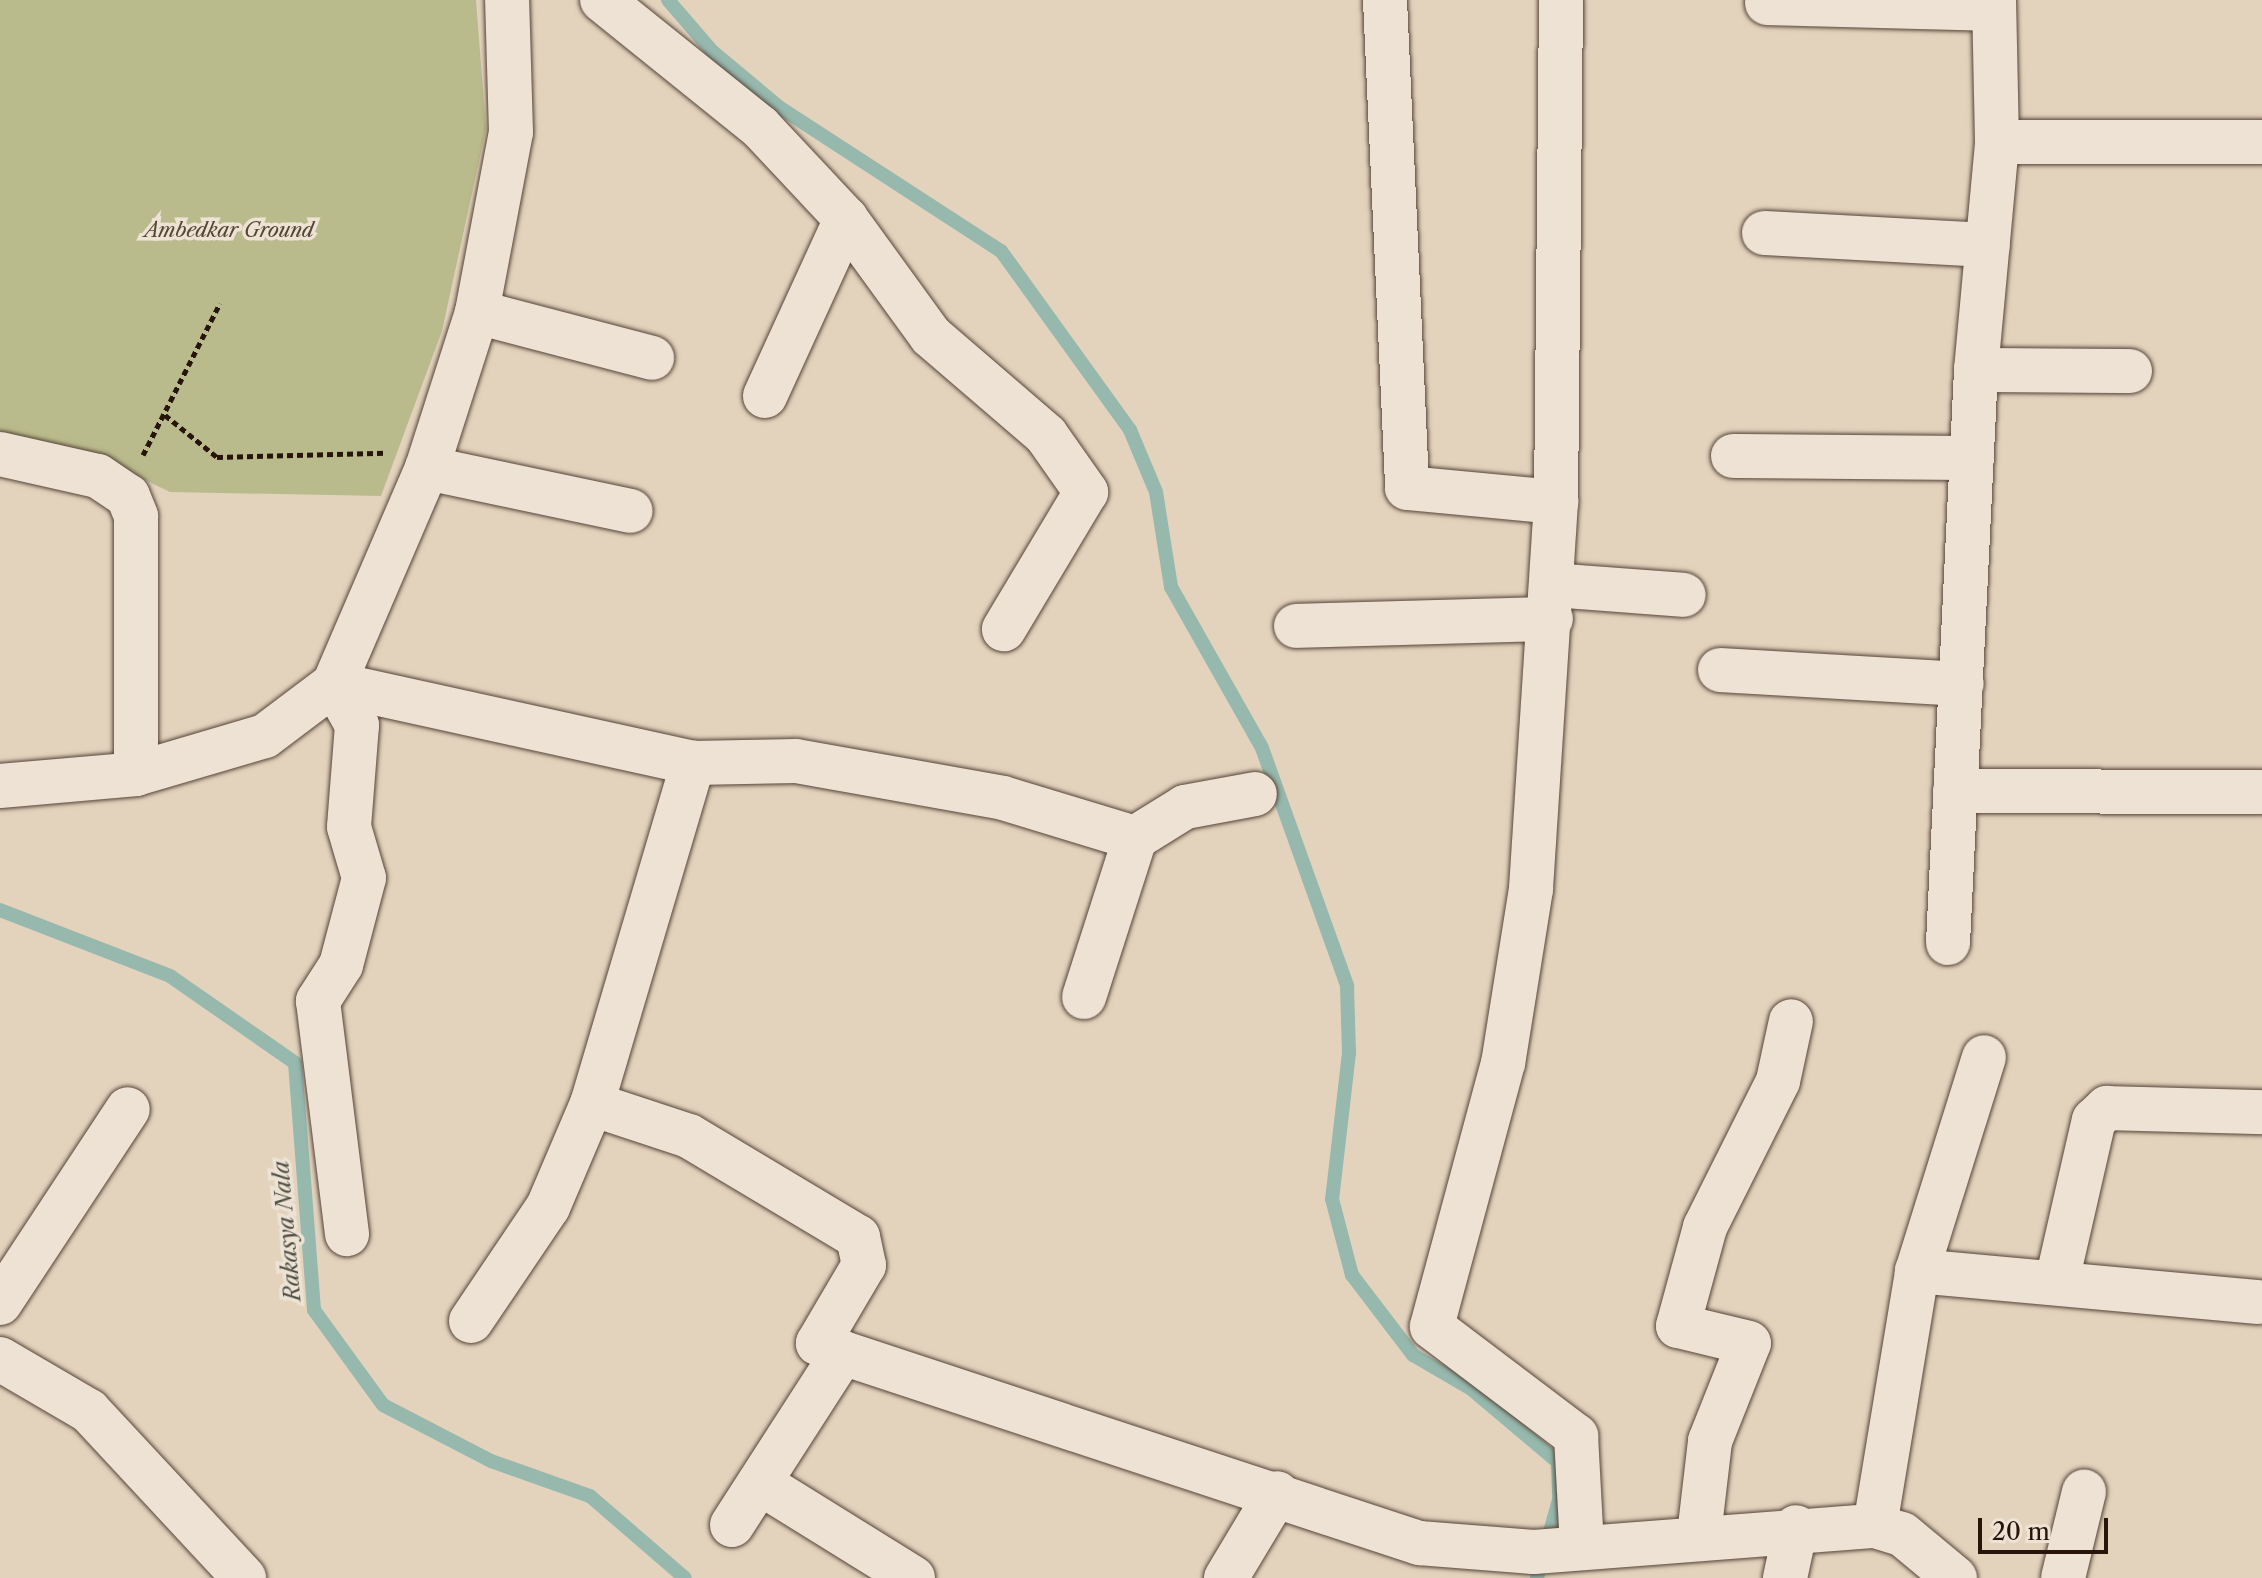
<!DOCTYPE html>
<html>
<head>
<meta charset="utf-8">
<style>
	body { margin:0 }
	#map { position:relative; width:2262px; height:1578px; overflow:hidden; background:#e3d3bd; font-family:"Libre Caslon Text",serif }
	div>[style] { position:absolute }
	.green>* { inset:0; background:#babb8d }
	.stream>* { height:14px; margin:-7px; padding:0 7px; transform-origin:7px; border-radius:7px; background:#96b8ad }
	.path>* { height:5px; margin-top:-2.5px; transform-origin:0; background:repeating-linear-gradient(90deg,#27150b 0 6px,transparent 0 10px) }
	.roads { filter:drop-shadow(0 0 2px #564438) drop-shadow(0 0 2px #564438) }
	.minor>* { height:44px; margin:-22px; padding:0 22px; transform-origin:22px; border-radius:22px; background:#ede2d4 }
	span { translate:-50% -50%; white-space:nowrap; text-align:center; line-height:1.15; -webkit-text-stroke:7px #ede2d4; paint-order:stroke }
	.park-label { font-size:20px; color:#534732; font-style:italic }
	.water-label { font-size:22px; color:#4e4e44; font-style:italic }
	.scale { position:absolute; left:1978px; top:1518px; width:130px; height:36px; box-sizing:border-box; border:4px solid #27150b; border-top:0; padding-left:10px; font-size:24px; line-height:28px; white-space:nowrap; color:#27150b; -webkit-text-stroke:6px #ede2d4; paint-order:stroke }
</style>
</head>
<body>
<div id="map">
	<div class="green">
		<div style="clip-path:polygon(0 0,476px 0,486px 129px,442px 331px,381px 496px,170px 492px,112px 464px,0 431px)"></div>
	</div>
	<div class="stream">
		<div style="left:668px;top:0;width:67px;rotate:49.2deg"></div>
		<div style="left:712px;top:51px;width:87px;rotate:39.9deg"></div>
		<div style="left:779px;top:107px;width:265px;rotate:33deg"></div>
		<div style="left:1001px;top:251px;width:221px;rotate:54.2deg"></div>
		<div style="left:1130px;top:430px;width:67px;rotate:67.2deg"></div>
		<div style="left:1156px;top:492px;width:96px;rotate:81deg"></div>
		<div style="left:1171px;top:587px;width:185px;rotate:60.5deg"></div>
		<div style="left:1262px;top:748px;width:253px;rotate:70.3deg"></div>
		<div style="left:1347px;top:986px;width:67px;rotate:88.3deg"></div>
		<div style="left:1349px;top:1053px;width:147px;rotate:96.6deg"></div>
		<div style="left:1332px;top:1199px;width:79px;rotate:75.3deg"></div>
		<div style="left:1352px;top:1275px;width:101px;rotate:52.7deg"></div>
		<div style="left:1413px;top:1355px;width:66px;rotate:30.1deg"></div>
		<div style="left:1470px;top:1388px;width:115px;rotate:40.1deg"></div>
		<div style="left:1558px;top:1462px;width:38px;rotate:88deg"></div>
		<div style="left:1559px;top:1500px;width:81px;rotate:105.8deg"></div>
		<div style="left:0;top:910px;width:182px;rotate:21.2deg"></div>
		<div style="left:170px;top:976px;width:152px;rotate:34.8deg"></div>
		<div style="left:295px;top:1063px;width:248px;rotate:85.6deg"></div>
		<div style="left:314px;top:1310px;width:117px;rotate:54deg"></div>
		<div style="left:383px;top:1405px;width:122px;rotate:27.4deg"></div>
		<div style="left:491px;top:1461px;width:105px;rotate:19.5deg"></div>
		<div style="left:590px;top:1496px;width:125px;rotate:40.8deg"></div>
	</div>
	<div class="path">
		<div style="left:165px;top:415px;width:67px;rotate:38.9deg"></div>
		<div style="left:217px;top:457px;width:169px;rotate:-1.4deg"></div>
		<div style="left:143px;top:455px;width:170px;rotate:-63.1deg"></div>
	</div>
	<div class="roads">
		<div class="minor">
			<div style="left:602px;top:0;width:203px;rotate:38.8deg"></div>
			<div style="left:760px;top:127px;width:126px;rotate:46.9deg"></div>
			<div style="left:846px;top:219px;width:145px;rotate:54deg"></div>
			<div style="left:931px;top:336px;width:152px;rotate:40.7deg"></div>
			<div style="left:1046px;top:435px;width:70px;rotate:54.9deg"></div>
			<div style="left:1086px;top:492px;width:160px;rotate:120.9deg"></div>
			<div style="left:1385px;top:0;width:488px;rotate:87.4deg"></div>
			<div style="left:1407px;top:488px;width:150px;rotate:5.4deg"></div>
			<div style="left:1561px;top:0;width:502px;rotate:90.57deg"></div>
			<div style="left:1556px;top:502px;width:388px;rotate:93.7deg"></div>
			<div style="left:1531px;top:889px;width:176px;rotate:99.1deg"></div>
			<div style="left:1503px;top:1063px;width:273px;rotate:105.1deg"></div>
			<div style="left:1432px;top:1327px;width:181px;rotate:37.1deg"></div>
			<div style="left:1576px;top:1436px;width:110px;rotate:86.9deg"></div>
			<div style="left:1767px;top:3px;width:227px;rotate:1.5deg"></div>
			<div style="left:1997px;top:142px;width:265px"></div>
			<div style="left:1764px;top:233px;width:224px;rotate:3.1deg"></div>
			<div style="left:477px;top:312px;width:181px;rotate:14.7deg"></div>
			<div style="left:1976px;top:370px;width:154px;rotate:0.4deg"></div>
			<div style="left:765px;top:396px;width:195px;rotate:-65.4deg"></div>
			<div style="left:0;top:454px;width:100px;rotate:12.7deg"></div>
			<div style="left:98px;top:476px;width:36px;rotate:34deg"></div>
			<div style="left:128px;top:496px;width:22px;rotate:68deg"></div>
			<div style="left:136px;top:516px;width:258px;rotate:90deg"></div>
			<div style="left:1733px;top:456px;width:239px;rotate:0.5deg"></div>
			<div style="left:427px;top:468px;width:208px;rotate:11.9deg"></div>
			<div style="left:1552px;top:585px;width:132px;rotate:4.3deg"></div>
			<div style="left:1296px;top:626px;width:255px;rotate:-1.6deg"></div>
			<div style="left:1720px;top:670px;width:242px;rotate:3.3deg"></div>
			<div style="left:334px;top:684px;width:368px;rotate:12.4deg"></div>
			<div style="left:693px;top:763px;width:103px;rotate:-1.1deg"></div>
			<div style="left:796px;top:761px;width:210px;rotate:10.1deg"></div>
			<div style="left:1003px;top:798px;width:138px;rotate:16.9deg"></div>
			<div style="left:1135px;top:838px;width:59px;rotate:-31.8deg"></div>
			<div style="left:1185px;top:807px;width:71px;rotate:-10.5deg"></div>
			<div style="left:334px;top:684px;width:47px;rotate:60.7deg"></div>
			<div style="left:357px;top:725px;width:102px;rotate:94.5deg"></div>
			<div style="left:349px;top:827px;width:53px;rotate:73.6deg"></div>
			<div style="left:364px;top:878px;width:90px;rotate:104.8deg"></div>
			<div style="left:341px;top:965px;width:43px;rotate:122.6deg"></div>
			<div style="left:318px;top:1001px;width:235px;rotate:82.9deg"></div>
			<div style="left:0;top:786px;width:137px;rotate:-5deg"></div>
			<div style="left:136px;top:774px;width:134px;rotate:-16.4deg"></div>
			<div style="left:265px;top:736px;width:86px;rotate:-37deg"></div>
			<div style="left:334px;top:684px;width:235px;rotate:-66.7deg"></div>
			<div style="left:427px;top:468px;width:164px;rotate:-72.2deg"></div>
			<div style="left:477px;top:312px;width:183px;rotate:-79.3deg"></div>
			<div style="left:511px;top:132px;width:132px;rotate:-91.7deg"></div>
			<div style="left:1955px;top:791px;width:307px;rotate:0.2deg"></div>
			<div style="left:1948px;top:943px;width:574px;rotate:-87.2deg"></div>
			<div style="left:1976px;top:370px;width:229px;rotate:-84.7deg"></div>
			<div style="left:1997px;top:142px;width:142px;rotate:-91.2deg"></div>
			<div style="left:1084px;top:997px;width:167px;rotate:-72.2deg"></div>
			<div style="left:592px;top:1104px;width:102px;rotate:18.3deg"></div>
			<div style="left:689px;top:1136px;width:197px;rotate:30.9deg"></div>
			<div style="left:858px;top:1237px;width:29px;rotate:78deg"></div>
			<div style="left:864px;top:1265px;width:91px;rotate:120.5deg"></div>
			<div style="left:818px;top:1343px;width:27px;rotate:22deg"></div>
			<div style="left:843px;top:1353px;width:607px;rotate:18.26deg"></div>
			<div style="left:1419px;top:1543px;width:115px;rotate:4.5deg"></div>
			<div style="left:1534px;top:1552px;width:342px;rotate:-4.4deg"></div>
			<div style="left:1875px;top:1526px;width:28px;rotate:17deg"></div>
			<div style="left:1902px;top:1534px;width:69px;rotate:39.7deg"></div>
			<div style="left:1917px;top:1271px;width:343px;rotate:5.2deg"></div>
			<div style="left:2057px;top:1281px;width:165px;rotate:-77.1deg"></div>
			<div style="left:2094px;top:1120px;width:18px;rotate:-43deg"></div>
			<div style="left:2107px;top:1108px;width:155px;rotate:1.5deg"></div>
			<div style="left:0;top:1303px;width:232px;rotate:-56.6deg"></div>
			<div style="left:471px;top:1321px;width:138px;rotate:-56deg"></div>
			<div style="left:548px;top:1207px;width:112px;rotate:-66.9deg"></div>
			<div style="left:592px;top:1104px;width:356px;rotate:-73.5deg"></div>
			<div style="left:0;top:1359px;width:103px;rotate:30.3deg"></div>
			<div style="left:89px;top:1411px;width:228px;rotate:47.1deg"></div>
			<div style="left:760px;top:1483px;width:180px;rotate:31.8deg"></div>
			<div style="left:732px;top:1525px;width:205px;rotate:-57.2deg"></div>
			<div style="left:1875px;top:1526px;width:258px;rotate:-80.6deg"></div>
			<div style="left:1917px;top:1271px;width:224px;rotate:-72.6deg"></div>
			<div style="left:1699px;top:1535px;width:95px;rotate:-83.3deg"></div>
			<div style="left:1710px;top:1441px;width:105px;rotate:-68.3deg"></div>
			<div style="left:1749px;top:1343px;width:73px;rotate:-166.5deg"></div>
			<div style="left:1678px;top:1326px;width:103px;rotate:-74.7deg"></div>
			<div style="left:1705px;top:1227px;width:163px;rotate:-63.4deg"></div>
			<div style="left:1778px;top:1081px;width:61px;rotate:-77.8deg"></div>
			<div style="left:1226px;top:1578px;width:99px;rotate:-59deg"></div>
			<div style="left:1785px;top:1578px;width:52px;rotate:-77.8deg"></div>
			<div style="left:2063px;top:1578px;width:89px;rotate:-76.3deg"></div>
		</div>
	</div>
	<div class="park-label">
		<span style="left:229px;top:230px">Ambedkar Ground</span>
	</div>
	<div class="water-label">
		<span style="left:287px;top:1231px;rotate:-95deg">Rakasya Nala</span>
	</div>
	<div class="scale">20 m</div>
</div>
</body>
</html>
